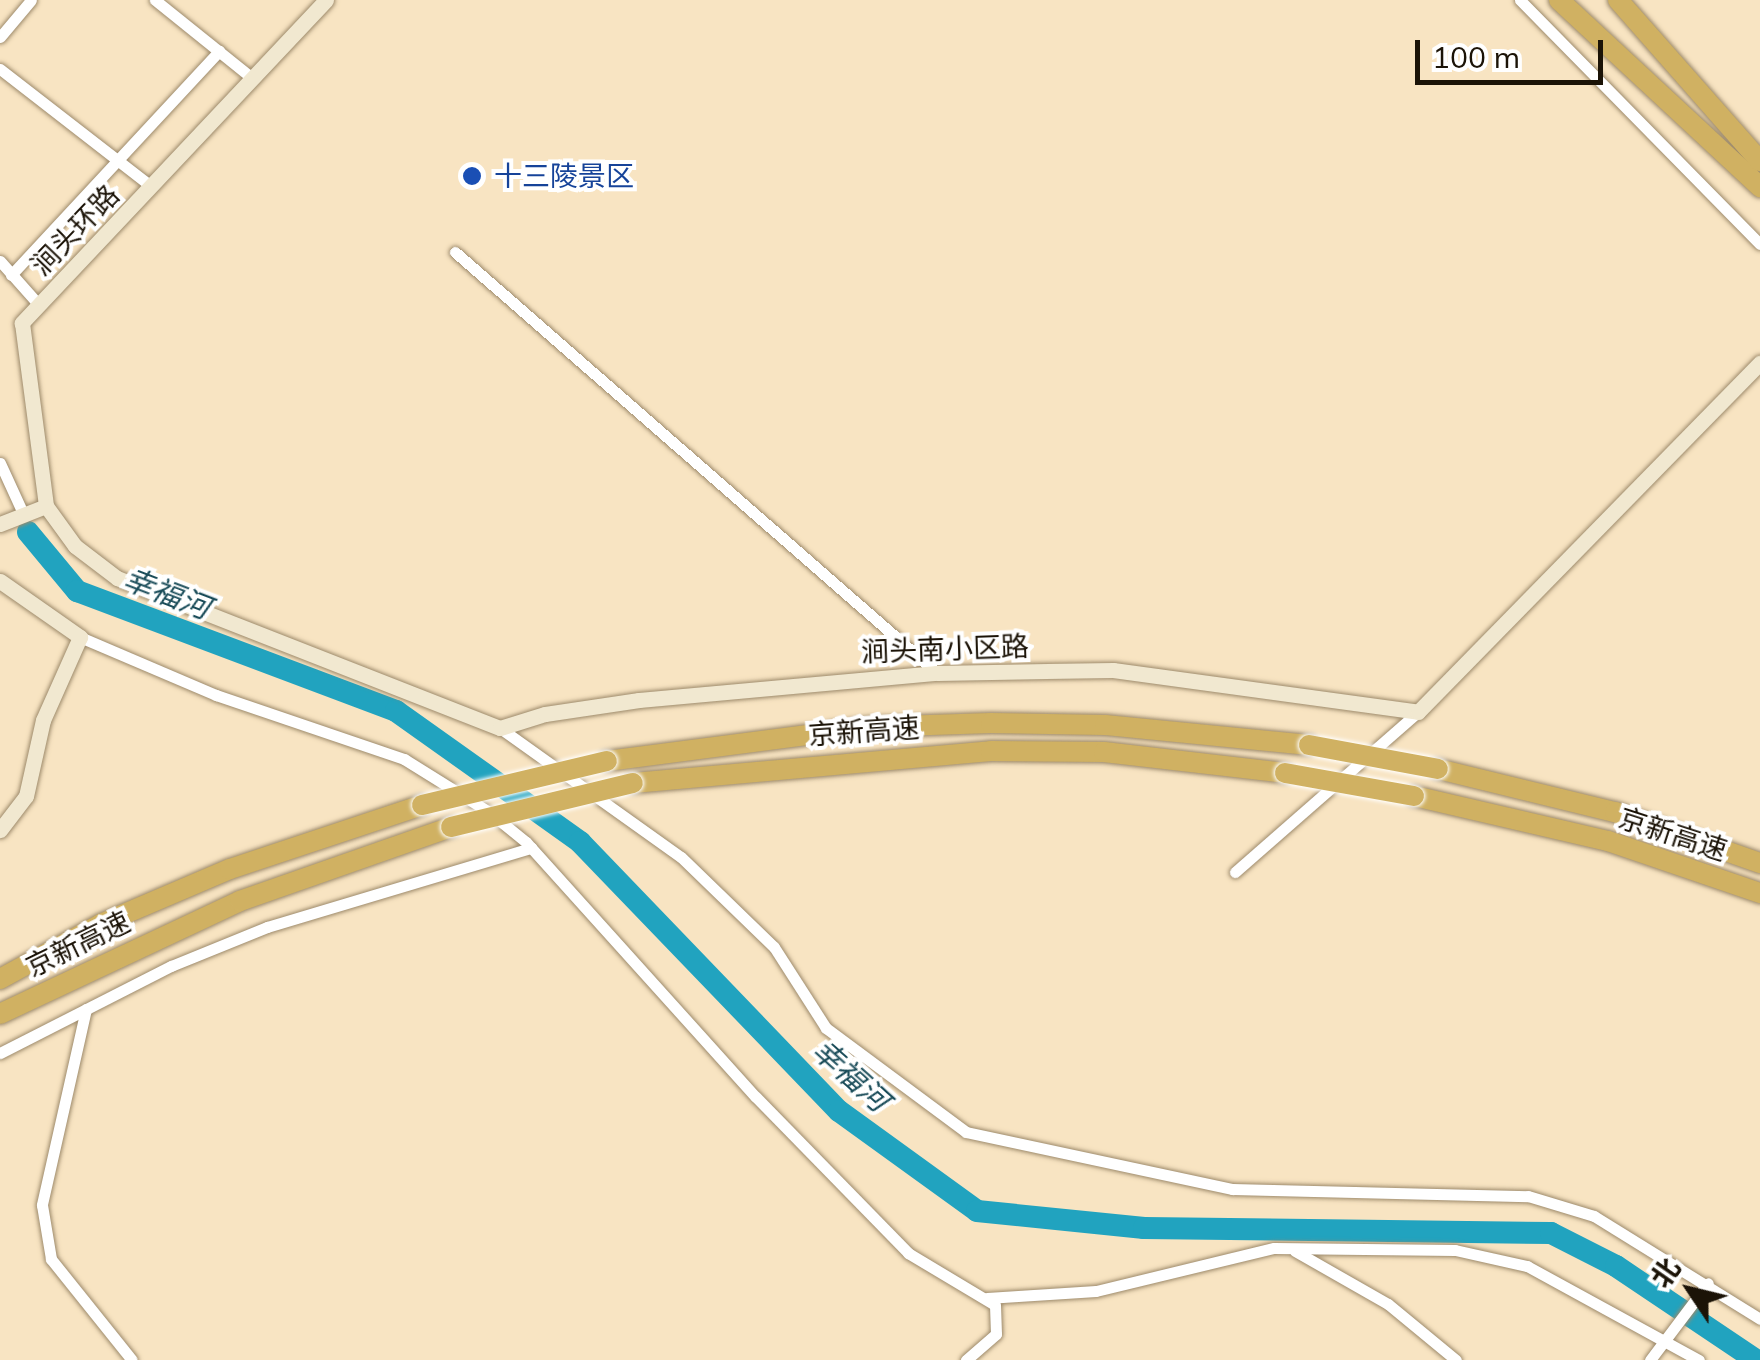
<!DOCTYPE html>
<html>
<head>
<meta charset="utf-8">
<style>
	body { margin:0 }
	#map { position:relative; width:1760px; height:1360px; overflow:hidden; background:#f8e4c2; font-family:Mulish,"Noto Sans SC",sans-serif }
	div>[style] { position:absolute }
	.river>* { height:22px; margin:-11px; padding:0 11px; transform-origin:11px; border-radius:11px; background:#21a3bf }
	.roads { filter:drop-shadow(0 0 2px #9d8a6b) drop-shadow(0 0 2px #9d8a6b) }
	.street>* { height:11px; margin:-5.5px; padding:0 5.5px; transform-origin:5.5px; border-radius:5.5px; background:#fff }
	.secondary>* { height:15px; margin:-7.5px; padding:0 7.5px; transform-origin:7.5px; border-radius:7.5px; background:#f1e8d0 }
	.highway>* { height:20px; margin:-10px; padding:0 10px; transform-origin:10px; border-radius:10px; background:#d0b162 }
	.bridges { filter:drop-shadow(0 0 2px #fff) drop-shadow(0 0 2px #fff) }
	.highway-bridge>* { height:20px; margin:-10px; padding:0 10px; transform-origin:10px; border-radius:10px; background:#d0b162 }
	.dots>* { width:28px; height:28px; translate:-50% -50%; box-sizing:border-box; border:5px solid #fff; border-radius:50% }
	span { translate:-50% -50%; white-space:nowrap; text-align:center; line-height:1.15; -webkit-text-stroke:8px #fff; paint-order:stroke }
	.transit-label { font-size:28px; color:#164399 }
	.left { translate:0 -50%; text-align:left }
	.street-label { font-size:28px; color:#1b1307 }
	.water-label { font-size:30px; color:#1a4c59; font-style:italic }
	.north { position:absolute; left:1640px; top:1240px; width:100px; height:100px; -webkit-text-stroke:8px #fff; paint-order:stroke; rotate:305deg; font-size:28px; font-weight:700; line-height:40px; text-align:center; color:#1b1307 }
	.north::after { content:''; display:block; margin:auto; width:35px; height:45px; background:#1b1307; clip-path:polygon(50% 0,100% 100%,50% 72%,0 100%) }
	.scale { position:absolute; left:1415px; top:40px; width:188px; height:45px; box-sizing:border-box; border:5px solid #1b1307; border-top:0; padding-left:12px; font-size:30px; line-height:35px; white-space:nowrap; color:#1b1307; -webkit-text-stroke:8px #fff; paint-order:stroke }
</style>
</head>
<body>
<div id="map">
	<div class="river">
		<div style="left:28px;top:532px;width:77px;rotate:50.3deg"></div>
		<div style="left:77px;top:591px;width:341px;rotate:20.6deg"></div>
		<div style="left:396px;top:711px;width:226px;rotate:35.4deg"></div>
		<div style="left:580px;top:842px;width:373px;rotate:46.1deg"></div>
		<div style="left:839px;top:1111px;width:170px;rotate:35.9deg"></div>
		<div style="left:977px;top:1211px;width:168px;rotate:5.8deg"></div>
		<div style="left:1144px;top:1228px;width:407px;rotate:0.7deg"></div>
		<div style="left:1551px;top:1233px;width:73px;rotate:26.9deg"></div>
		<div style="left:1616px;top:1266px;width:169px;rotate:33.9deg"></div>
	</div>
	<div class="roads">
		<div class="street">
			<div style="left:155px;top:0;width:124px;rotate:38.8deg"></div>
			<div style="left:1520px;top:0;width:342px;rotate:45.5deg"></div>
			<div style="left:0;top:37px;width:48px;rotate:-50deg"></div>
			<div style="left:0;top:69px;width:191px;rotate:37.8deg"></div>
			<div style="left:455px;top:252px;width:640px;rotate:41.14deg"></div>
			<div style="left:0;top:261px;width:59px;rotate:48.4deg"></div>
			<div style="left:11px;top:275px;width:306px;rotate:-47.1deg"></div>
			<div style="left:0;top:463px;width:53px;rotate:65.4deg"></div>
			<div style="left:80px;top:637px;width:148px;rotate:23.1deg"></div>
			<div style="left:216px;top:695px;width:199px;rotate:18.8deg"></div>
			<div style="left:404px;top:759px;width:100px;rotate:31.9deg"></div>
			<div style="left:489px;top:812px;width:48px;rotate:39deg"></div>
			<div style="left:526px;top:842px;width:343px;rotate:48deg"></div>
			<div style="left:756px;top:1097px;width:218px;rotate:45.7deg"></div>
			<div style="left:908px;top:1253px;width:101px;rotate:30.9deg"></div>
			<div style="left:995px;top:1305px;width:29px;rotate:88deg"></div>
			<div style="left:996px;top:1334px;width:40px;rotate:139deg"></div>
			<div style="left:500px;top:728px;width:222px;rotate:35.5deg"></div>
			<div style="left:681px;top:857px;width:129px;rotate:44.1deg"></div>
			<div style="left:774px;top:947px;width:96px;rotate:57.3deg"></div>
			<div style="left:826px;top:1028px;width:174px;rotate:36.6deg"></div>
			<div style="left:966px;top:1132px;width:272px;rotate:12.1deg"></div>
			<div style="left:1232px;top:1189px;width:296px;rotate:1.4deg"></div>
			<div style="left:1528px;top:1196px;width:69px;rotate:16.9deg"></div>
			<div style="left:1594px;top:1216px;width:195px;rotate:31.8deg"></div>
			<div style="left:1235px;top:872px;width:243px;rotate:-41.2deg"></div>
			<div style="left:86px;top:1009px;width:201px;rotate:102.7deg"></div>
			<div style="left:42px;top:1205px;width:55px;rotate:80.5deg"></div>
			<div style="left:51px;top:1259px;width:129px;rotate:51.3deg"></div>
			<div style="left:0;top:1053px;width:192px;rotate:-27deg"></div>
			<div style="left:171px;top:966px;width:104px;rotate:-22.1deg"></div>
			<div style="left:267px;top:927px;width:276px;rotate:-16.7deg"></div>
			<div style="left:1295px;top:1251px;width:107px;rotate:29.7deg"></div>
			<div style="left:1388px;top:1304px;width:88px;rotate:39.5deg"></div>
			<div style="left:987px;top:1298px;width:109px;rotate:-3.7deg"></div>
			<div style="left:1096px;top:1291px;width:183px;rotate:-13.6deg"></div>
			<div style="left:1274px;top:1248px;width:181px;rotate:0.6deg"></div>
			<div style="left:1455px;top:1250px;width:74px;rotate:12.5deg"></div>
			<div style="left:1527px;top:1266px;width:196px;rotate:28.7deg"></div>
			<div style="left:1650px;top:1360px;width:96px;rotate:-53deg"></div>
		</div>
		<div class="secondary">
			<div style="left:326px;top:0;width:444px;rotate:133.3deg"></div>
			<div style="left:22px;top:323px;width:185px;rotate:82.5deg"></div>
			<div style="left:46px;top:506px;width:49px;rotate:54.1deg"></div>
			<div style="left:75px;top:546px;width:53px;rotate:37.3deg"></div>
			<div style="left:117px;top:578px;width:411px;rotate:21.4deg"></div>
			<div style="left:500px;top:728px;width:47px;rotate:-17.3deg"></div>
			<div style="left:545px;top:714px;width:95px;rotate:-8.5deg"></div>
			<div style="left:639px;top:700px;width:299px;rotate:-5.2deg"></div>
			<div style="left:937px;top:673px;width:176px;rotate:-1deg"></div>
			<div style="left:1113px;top:670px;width:308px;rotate:7.8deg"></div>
			<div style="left:1418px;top:712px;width:489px;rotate:-45.6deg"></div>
			<div style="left:0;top:524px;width:49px;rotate:-21.4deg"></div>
			<div style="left:0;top:581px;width:98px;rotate:35deg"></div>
			<div style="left:80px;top:637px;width:91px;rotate:114deg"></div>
			<div style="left:43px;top:720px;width:78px;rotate:102.6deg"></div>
			<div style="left:26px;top:796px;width:43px;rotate:127.4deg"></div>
		</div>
		<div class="highway">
			<div style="left:1559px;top:0;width:275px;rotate:42.9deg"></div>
			<div style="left:1618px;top:0;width:215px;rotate:48.6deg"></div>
			<div style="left:607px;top:761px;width:265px;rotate:-7.4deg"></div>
			<div style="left:870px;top:727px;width:121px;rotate:-1.9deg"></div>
			<div style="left:991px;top:723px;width:114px;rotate:1deg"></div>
			<div style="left:1105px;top:725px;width:205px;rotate:5.6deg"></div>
			<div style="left:1438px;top:769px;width:182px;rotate:13.7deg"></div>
			<div style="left:1615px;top:812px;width:154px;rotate:19.4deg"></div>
			<div style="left:633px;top:783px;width:359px;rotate:-5.1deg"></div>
			<div style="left:991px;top:751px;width:113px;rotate:0.5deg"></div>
			<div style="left:1104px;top:752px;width:182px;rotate:6.6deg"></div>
			<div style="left:1414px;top:796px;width:199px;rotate:13.1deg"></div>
			<div style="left:1608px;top:841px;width:161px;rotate:18.9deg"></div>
			<div style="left:0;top:979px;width:115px;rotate:-28.6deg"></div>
			<div style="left:101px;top:924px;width:140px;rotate:-23.1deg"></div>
			<div style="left:230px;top:869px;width:202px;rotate:-18.4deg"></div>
			<div style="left:0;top:1014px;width:265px;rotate:-25.2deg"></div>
			<div style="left:240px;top:901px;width:224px;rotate:-19.3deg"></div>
		</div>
	</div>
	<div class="bridges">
		<div class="highway-bridge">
			<div style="left:1309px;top:745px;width:131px;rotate:10.5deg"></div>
			<div style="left:1285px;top:773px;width:131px;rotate:10.1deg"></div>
			<div style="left:422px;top:805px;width:190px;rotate:-13.4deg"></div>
			<div style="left:451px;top:827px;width:187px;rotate:-13.6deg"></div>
		</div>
	</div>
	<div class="dots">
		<div style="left:472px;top:176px;background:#1a4fb4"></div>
	</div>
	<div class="transit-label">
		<span class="left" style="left:494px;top:176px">十三陵景区</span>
	</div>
	<div class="street-label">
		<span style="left:75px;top:230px;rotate:-46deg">涧头环路</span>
		<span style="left:945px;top:649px;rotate:-2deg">涧头南小区路</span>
		<span style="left:864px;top:731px;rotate:-4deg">京新高速</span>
		<span style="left:1673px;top:834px;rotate:18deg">京新高速</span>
		<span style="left:78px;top:944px;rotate:-26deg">京新高速</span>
	</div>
	<div class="water-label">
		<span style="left:167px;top:593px;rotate:21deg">幸福河</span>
		<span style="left:851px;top:1075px;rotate:42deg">幸福河</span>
	</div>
	<div class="north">北</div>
	<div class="scale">100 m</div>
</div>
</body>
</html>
